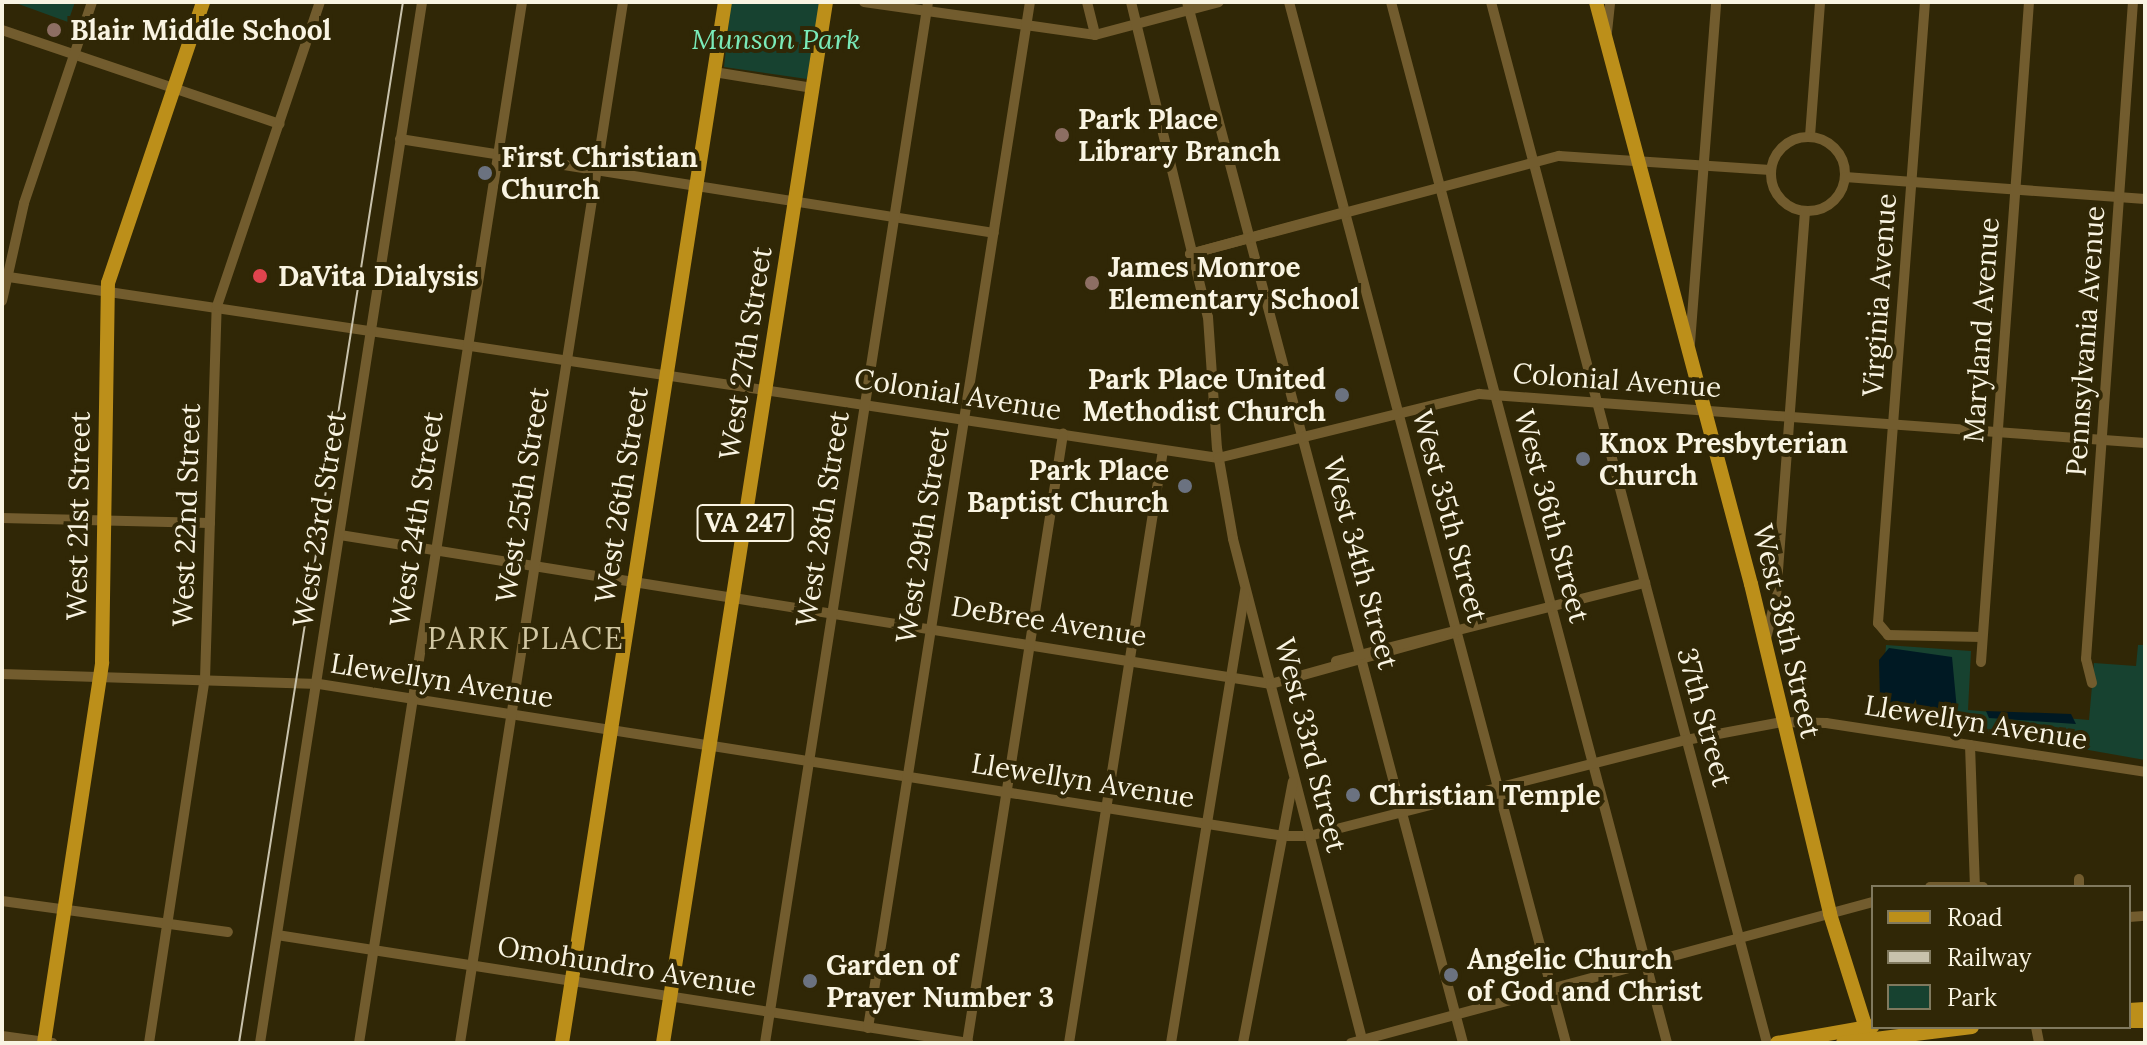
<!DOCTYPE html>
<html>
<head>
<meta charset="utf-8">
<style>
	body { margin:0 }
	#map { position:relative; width:2147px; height:1045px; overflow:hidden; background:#302706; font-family:Lora,serif }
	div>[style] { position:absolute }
	.green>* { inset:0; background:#174230 }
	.water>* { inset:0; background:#001923 }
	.minor>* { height:10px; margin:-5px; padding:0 5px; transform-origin:5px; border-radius:5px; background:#725c2e }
	.minor>.ring { margin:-5px; padding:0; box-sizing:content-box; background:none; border:10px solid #725c2e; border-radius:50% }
	.major>* { height:14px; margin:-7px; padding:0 7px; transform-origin:7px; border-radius:7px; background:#bc8f1a }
	.rail>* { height:2px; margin:-1px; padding:0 1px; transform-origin:1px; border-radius:1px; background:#c8c2ac }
	.dots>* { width:22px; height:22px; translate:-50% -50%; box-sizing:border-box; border:4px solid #302706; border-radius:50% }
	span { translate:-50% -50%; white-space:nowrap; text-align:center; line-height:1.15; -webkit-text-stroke:8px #302706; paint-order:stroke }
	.shield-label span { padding:2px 6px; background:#302706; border:2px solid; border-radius:6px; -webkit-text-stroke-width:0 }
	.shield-label { font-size:26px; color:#f9f4e2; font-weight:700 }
	.poi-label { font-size:28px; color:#f9f4e2; font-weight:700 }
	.left { translate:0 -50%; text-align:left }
	.right { translate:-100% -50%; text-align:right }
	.park-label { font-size:28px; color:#7aebba; font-style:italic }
	.street-label { font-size:28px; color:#f9f4e2 }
	.neighbourhood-label { font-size:30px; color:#d1c7a3; letter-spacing:2px }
	.frame { position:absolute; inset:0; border:4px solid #f9f4e2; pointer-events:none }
	.legend { position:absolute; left:1871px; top:885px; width:260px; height:144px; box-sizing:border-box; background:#302706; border:2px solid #80795e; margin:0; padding:10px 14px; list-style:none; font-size:24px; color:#f9f4e2 }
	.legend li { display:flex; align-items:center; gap:16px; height:40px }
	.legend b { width:40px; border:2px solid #80795e }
</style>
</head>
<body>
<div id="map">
	<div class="green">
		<div style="clip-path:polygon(13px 2px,75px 2px,68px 22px)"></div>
		<div style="clip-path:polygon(731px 2px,822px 2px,807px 79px,724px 67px)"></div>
		<div style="clip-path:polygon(1886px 645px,1971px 651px,1968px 710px,2089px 720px,2094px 663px,2136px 666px,2138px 645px,2145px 645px,2145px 760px,1891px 715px,1883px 686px)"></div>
	</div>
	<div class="water">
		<div style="clip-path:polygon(1889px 648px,1952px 657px,1957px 710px,1880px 702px,1879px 660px)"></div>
		<div style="clip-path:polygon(1986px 711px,2071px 714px,2076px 724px,1989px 718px)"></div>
	</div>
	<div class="minor">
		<div style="left:864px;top:2px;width:233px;rotate:8.1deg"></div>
		<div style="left:1095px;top:35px;width:128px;rotate:-14.9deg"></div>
		<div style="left:1087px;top:2px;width:34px;rotate:76deg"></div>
		<div style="left:1131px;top:2px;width:324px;rotate:76.3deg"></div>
		<div style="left:1208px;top:317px;width:131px;rotate:86.1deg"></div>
		<div style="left:1217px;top:448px;width:92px;rotate:80deg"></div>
		<div style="left:1233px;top:539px;width:520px;rotate:75.54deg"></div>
		<div style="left:1187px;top:2px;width:1077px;rotate:75.15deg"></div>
		<div style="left:1289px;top:2px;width:1077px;rotate:75.1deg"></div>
		<div style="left:1391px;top:2px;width:1077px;rotate:75.15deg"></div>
		<div style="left:1491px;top:2px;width:1077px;rotate:75.15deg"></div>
		<div style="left:1925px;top:2px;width:623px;rotate:94.33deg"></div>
		<div style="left:1878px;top:623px;width:16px;rotate:50deg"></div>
		<div style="left:1888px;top:635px;width:94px;rotate:1.2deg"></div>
		<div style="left:2px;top:30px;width:293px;rotate:18.7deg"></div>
		<div style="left:1607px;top:32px;width:30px;rotate:-84deg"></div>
		<div style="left:714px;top:72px;width:100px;rotate:9.2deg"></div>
		<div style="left:1810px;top:136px;width:134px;rotate:-85.7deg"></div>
		<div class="ring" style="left:1771px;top:137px;width:64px;height:64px"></div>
		<div style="left:400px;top:139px;width:601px;rotate:8.99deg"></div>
		<div style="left:1845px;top:177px;width:301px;rotate:4.2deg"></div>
		<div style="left:1190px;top:254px;width:382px;rotate:-14.9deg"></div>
		<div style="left:1559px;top:156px;width:212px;rotate:3.8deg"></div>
		<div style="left:1190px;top:254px;width:161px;rotate:-15.2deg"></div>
		<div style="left:2px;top:276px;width:1230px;rotate:8.51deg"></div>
		<div style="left:1218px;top:458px;width:269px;rotate:-13.8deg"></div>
		<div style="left:1479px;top:394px;width:668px;rotate:4.21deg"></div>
		<div style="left:2px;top:301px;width:100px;rotate:-77.3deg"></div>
		<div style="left:24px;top:203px;width:212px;rotate:-71.3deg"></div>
		<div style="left:1690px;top:343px;width:342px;rotate:-85.6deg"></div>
		<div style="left:2px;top:518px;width:208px;rotate:1.4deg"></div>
		<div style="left:340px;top:535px;width:943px;rotate:9.09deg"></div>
		<div style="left:1271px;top:684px;width:193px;rotate:-15.6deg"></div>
		<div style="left:1765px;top:643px;width:47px;rotate:-76.6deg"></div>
		<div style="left:1776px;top:597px;width:387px;rotate:-85.7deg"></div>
		<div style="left:1336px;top:661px;width:319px;rotate:-14.2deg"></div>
		<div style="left:1981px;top:662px;width:662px;rotate:-85.84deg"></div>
		<div style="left:2px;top:674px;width:317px;rotate:1.8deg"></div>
		<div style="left:319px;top:684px;width:977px;rotate:8.95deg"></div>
		<div style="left:1284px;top:836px;width:25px"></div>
		<div style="left:1309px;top:836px;width:389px;rotate:-14.3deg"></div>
		<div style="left:1686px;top:740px;width:98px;rotate:-10.6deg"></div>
		<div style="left:1782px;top:722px;width:44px;rotate:1.3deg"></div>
		<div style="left:1826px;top:723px;width:323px;rotate:8.7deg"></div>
		<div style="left:2092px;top:683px;width:25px;rotate:-104deg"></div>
		<div style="left:2086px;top:659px;width:659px;rotate:-85.91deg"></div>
		<div style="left:1970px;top:745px;width:140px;rotate:88deg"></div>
		<div style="left:2079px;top:879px;width:8px;rotate:90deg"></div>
		<div style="left:1930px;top:887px;width:53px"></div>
		<div style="left:2px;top:901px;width:228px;rotate:7.8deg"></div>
		<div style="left:2129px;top:917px;width:16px;rotate:-4deg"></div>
		<div style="left:277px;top:935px;width:700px;rotate:8.87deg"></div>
		<div style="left:2036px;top:1027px;width:16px;rotate:79deg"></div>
		<div style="left:868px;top:1028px;width:1039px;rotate:-81.03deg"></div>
		<div style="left:2px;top:1036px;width:51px;rotate:7.8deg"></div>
		<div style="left:149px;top:1043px;width:368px;rotate:-81.3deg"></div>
		<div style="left:205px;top:679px;width:373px;rotate:-88.2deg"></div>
		<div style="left:217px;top:306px;width:321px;rotate:-71.3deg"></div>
		<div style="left:260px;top:1043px;width:1054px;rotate:-81.15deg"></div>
		<div style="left:359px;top:1043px;width:1054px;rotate:-81.1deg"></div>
		<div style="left:460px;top:1043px;width:1054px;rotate:-81.1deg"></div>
		<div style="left:765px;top:1043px;width:1054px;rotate:-81.1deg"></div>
		<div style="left:967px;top:1043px;width:617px;rotate:-81.04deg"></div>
		<div style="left:1069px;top:1043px;width:600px;rotate:-80.99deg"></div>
		<div style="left:1171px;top:1043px;width:459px;rotate:-80.7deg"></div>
		<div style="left:1243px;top:1043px;width:266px;rotate:-79.2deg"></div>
		<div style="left:1351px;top:1043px;width:541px;rotate:-15.12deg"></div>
	</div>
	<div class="major">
		<div style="left:1596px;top:2px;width:602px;rotate:75.09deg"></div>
		<div style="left:1751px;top:584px;width:339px;rotate:76.5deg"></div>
		<div style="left:1830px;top:914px;width:130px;rotate:72.5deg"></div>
		<div style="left:2129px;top:1010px;width:16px;rotate:-4deg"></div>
		<div style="left:2129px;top:1021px;width:16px"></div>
		<div style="left:44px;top:1043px;width:385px;rotate:-81.3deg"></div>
		<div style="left:102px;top:662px;width:379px;rotate:-89.1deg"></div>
		<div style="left:108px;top:283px;width:297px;rotate:-71.3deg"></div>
		<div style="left:562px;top:1043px;width:1054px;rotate:-81.1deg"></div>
		<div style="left:663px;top:1043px;width:1054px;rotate:-81.1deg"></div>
		<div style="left:1777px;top:1043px;width:97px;rotate:-10deg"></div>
		<div style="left:1843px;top:1043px;width:130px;rotate:-7.1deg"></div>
	</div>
	<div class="rail">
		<div style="left:239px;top:1043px;width:1054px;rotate:-81.05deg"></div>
	</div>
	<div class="dots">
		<div style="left:54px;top:30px;background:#8d6e63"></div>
		<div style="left:1062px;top:135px;background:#8d6e63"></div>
		<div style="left:485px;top:173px;background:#6b7280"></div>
		<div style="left:260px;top:276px;background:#e0444e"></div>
		<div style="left:1092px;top:283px;background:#8d6e63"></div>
		<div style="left:1342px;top:395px;background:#6b7280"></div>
		<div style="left:1583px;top:459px;background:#6b7280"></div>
		<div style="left:1185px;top:486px;background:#6b7280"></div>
		<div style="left:1353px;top:795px;background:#6b7280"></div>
		<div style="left:1451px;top:975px;background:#6b7280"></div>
		<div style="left:810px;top:981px;background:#6b7280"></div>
	</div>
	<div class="shield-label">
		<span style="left:745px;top:523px">VA 247</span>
	</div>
	<div class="poi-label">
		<span class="left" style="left:70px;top:30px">Blair Middle School</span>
		<span class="left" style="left:1078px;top:135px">Park Place<br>Library Branch</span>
		<span class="left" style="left:501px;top:173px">First Christian<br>Church</span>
		<span class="left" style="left:1108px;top:283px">James Monroe<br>Elementary School</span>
		<span class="left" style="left:278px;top:276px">DaVita Dialysis</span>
		<span class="right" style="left:1326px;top:395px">Park Place United<br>Methodist Church</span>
		<span class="left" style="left:1599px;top:459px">Knox Presbyterian<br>Church</span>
		<span class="right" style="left:1169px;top:486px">Park Place<br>Baptist Church</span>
		<span class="left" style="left:1369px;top:795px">Christian Temple</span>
		<span class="left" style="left:1467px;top:975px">Angelic Church<br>of God and Christ</span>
		<span class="left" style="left:826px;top:981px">Garden of<br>Prayer Number 3</span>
	</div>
	<div class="park-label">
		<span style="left:776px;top:39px">Munson Park</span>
	</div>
	<div class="street-label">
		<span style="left:1879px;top:295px;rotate:-86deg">Virginia Avenue</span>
		<span style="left:1981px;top:330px;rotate:-86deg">Maryland Avenue</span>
		<span style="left:2085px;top:341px;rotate:-86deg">Pennsylvania Avenue</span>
		<span style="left:745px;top:353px;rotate:-81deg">West 27th Street</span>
		<span style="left:1617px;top:380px;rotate:4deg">Colonial Avenue</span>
		<span style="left:958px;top:394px;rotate:9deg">Colonial Avenue</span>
		<span style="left:522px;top:495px;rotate:-81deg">West 25th Street</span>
		<span style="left:621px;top:495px;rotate:-81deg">West 26th Street</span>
		<span style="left:186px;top:515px;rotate:-88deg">West 22nd Street</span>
		<span style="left:78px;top:516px;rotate:-89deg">West 21st Street</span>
		<span style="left:1450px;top:516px;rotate:75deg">West 35th Street</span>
		<span style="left:1552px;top:516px;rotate:75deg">West 36th Street</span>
		<span style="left:319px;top:519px;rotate:-81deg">West 23rd Street</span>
		<span style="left:416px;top:519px;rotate:-81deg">West 24th Street</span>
		<span style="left:822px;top:519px;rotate:-81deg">West 28th Street</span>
		<span style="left:922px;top:535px;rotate:-81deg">West 29th Street</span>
		<span style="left:1361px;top:563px;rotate:75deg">West 34th Street</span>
		<span style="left:1049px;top:621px;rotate:9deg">DeBree Avenue</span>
		<span style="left:1787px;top:631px;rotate:77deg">West 38th Street</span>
		<span style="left:442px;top:680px;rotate:9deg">Llewellyn Avenue</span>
		<span style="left:1705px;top:717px;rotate:75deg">37th Street</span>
		<span style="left:1976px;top:722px;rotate:9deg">Llewellyn Avenue</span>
		<span style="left:1311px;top:745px;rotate:76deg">West 33rd Street</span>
		<span style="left:1083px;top:780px;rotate:9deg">Llewellyn Avenue</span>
		<span style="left:627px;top:966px;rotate:9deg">Omohundro Avenue</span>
	</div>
	<div class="neighbourhood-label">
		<span style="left:526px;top:638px">PARK PLACE</span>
	</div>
	<div class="frame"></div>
	<ul class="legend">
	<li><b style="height:10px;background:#bc8f1a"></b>Road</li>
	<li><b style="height:10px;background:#c8c2ac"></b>Railway</li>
	<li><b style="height:22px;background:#174230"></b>Park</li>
	</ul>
</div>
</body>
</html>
